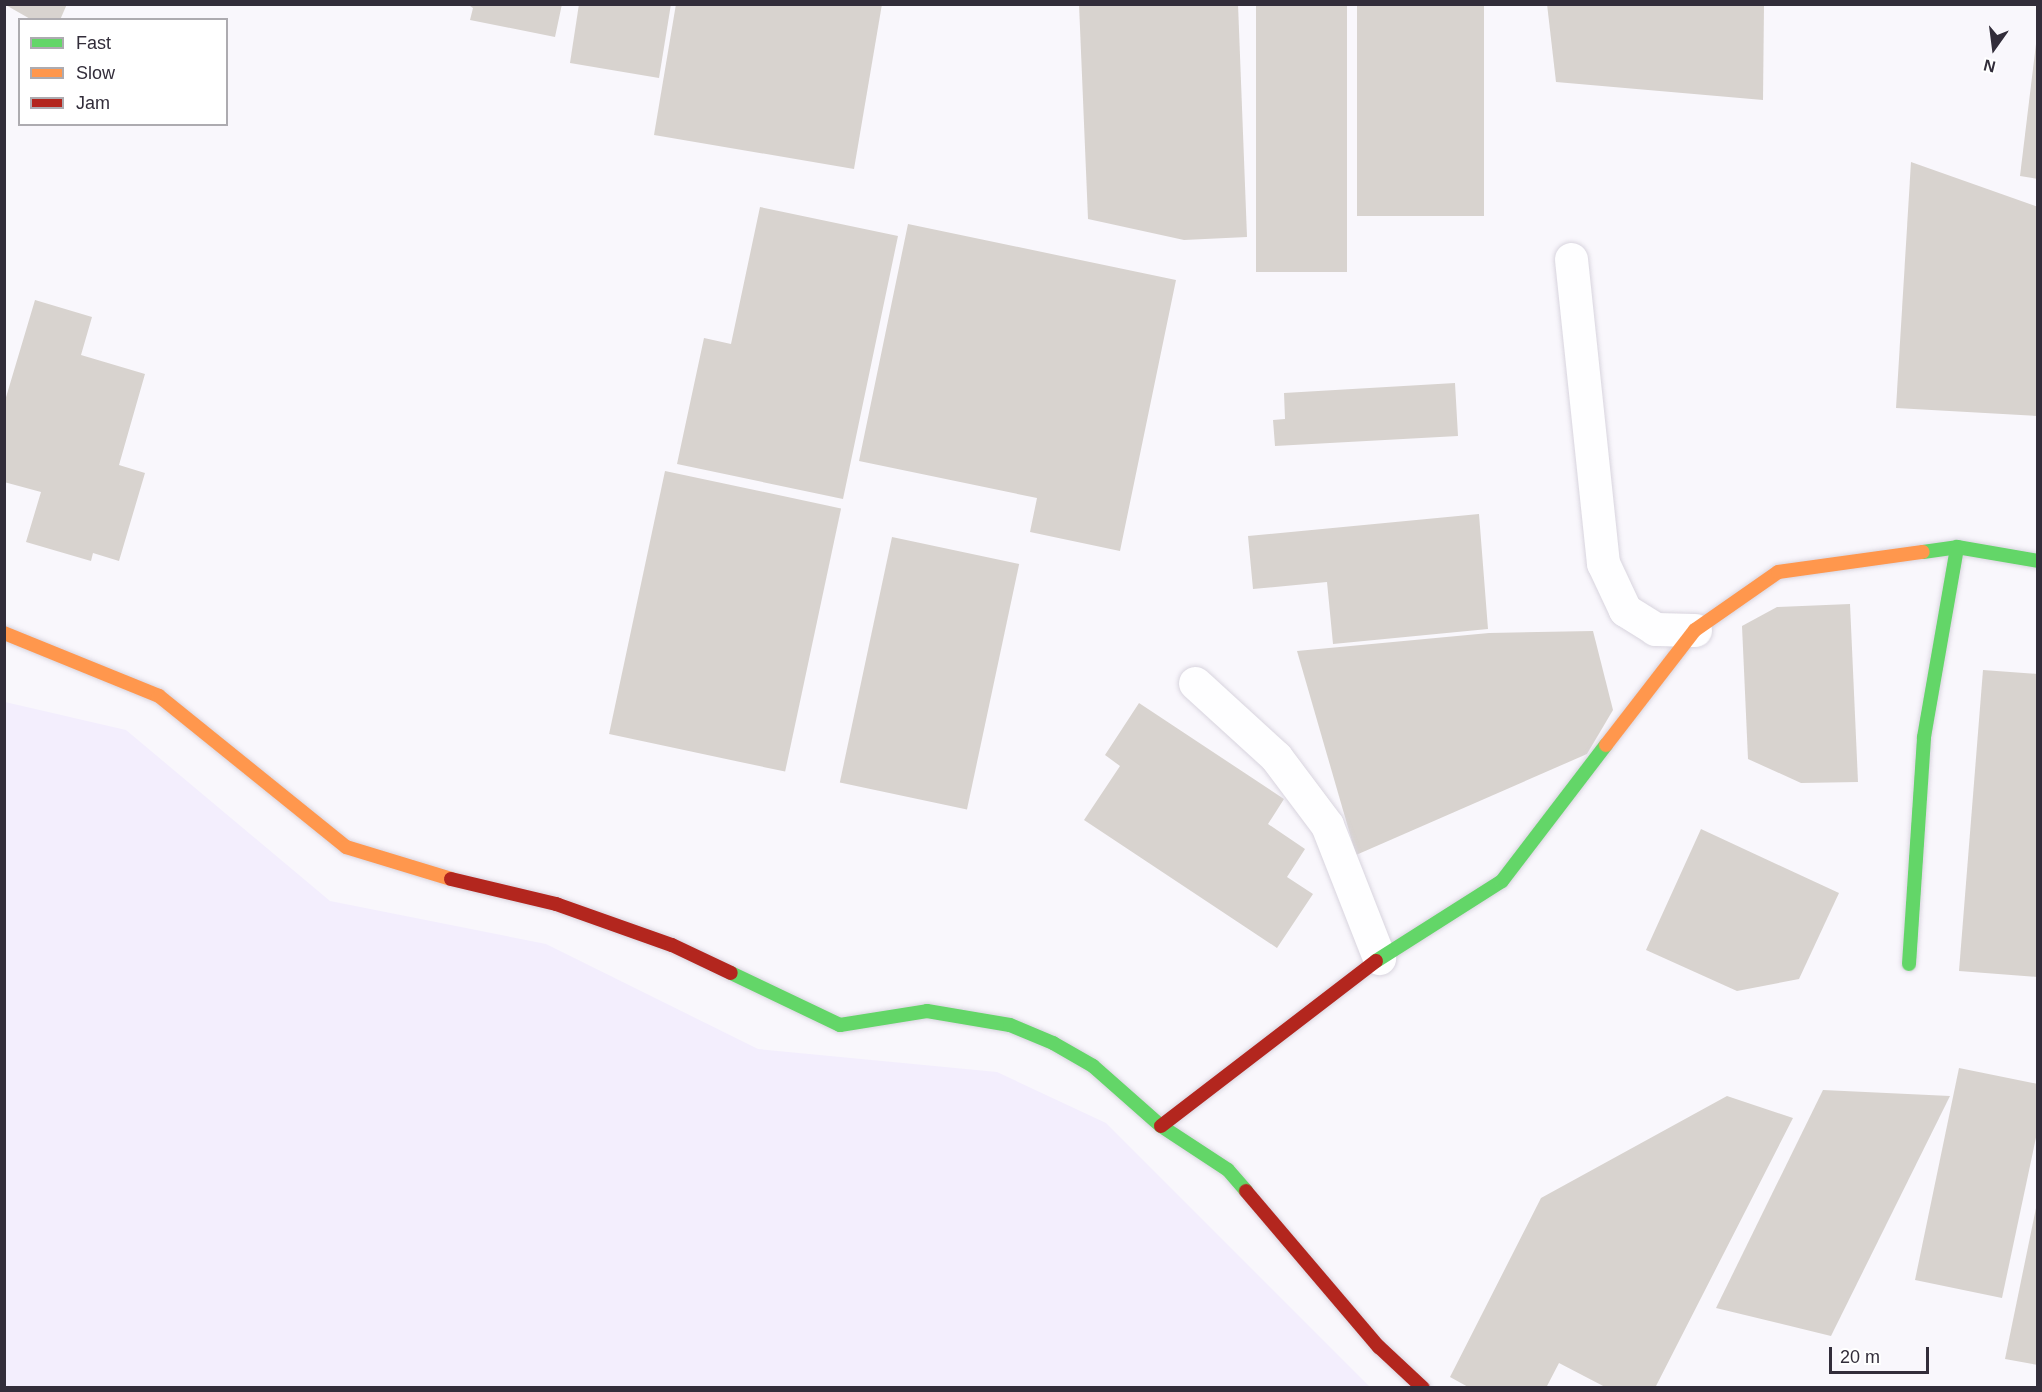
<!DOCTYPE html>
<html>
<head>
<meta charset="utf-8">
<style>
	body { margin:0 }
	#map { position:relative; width:2042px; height:1392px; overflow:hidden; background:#f9f7fc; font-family:Arial,sans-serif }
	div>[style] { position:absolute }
	.built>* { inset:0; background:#f3eefd }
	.building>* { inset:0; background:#d8d3cf; transform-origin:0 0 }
	.roads { filter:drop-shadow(0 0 2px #d8d4de) drop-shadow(0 0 2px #d8d4de) }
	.street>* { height:33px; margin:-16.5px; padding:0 16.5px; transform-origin:16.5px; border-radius:16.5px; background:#fefeff }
	.fast>* { height:14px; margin:-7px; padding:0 7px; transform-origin:7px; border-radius:7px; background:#63d668 }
	.slow>* { height:14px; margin:-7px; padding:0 7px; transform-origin:7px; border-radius:7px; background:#ff974d }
	.jam>* { height:14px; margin:-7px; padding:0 7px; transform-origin:7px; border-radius:7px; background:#b3261e }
	span { translate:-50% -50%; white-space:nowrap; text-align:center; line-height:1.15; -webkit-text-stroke:5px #fff; paint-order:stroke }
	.frame { position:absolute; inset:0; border:6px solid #322d3a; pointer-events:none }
	.legend { position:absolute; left:18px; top:18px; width:210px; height:108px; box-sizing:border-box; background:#fff; border:2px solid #adabb0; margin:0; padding:8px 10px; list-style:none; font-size:18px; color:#322d3a }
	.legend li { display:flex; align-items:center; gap:12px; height:30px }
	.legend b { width:30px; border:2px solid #adabb0 }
	.north { position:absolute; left:1964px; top:18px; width:60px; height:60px; -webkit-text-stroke:4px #fff; paint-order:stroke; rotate:194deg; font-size:16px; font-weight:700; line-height:24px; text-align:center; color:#322d3a }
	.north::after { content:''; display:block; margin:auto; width:21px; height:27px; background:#322d3a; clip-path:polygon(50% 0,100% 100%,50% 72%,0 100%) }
	.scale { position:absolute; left:1829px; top:1347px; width:100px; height:27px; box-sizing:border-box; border:3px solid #322d3a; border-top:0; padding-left:8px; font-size:18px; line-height:21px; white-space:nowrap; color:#322d3a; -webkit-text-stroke:4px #fff; paint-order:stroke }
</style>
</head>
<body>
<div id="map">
	<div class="built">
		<div style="clip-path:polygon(5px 702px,126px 730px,330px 901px,546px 944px,758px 1049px,997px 1072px,1106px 1123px,1370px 1387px,5px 1387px)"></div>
	</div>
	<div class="building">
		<div style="clip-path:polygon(4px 4px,67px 4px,60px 20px,32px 20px)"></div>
		<div style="clip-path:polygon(467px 4px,562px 4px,555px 37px,470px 20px,473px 8px)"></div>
		<div style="clip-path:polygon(579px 4px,671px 4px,659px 78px,570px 63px)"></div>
		<div style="clip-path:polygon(676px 4px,882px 4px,854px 169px,654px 135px)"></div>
		<div style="clip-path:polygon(1079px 4px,1238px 4px,1247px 237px,1184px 240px,1088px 219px)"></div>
		<div style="left:1256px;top:4px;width:91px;height:268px"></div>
		<div style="left:1357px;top:4px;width:127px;height:212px"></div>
		<div style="clip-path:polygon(1547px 4px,1764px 4px,1763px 100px,1556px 82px)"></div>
		<div style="clip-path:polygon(2036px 44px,2038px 44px,2038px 179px,2020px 176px)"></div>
		<div style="clip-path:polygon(1911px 162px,2038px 207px,2038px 416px,1896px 408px)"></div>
		<div style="clip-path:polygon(760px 207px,898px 236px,843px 499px,677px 464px,704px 338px,731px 344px)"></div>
		<div style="clip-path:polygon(908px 224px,1176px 280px,1120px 551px,1030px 532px,1037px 498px,859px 461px)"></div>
		<div style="clip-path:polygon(35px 300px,92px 317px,81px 355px,145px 374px,119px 465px,145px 473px,119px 561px,93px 553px,91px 561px,26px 542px,41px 492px,4px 482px,4px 404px)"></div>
		<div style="clip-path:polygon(1455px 383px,1458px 436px,1275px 446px,1273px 420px,1285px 419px,1284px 393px)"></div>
		<div style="left:665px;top:471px;width:180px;height:269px;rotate:12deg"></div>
		<div style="clip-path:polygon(1479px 514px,1488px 629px,1333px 644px,1327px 582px,1253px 589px,1248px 536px)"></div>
		<div style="left:892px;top:537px;width:130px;height:251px;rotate:12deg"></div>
		<div style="clip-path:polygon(1850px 604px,1858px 782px,1801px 783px,1748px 759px,1742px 626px,1777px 607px)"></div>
		<div style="clip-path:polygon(1593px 631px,1613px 710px,1587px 754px,1356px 855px,1297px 651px,1489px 633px)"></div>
		<div style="clip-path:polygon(1983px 670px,2038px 674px,2038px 977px,1959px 971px)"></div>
		<div style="clip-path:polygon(1139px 703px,1284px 799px,1268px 824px,1305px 849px,1287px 877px,1313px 894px,1277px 948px,1084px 820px,1120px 766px,1105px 755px)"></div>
		<div style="clip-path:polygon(1701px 829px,1839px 893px,1799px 979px,1737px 991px,1646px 950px)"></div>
		<div style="clip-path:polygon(1959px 1068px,2038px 1084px,2038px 1128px,2002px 1298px,1915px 1280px)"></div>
		<div style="clip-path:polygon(1823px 1090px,1950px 1096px,1831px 1336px,1716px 1308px)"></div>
		<div style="clip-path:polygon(1727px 1096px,1793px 1118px,1655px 1388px,1607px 1388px,1559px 1363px,1546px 1388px,1470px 1388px,1450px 1377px,1541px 1198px)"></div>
		<div style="clip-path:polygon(2036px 1208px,2038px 1208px,2038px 1365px,2005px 1359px)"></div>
	</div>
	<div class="roads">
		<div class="street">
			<div style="left:1571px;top:259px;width:306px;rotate:84deg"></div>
			<div style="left:1603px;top:563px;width:52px;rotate:64.9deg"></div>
			<div style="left:1625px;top:610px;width:36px;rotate:32deg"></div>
			<div style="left:1655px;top:629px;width:40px;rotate:1.4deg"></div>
			<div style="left:1195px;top:683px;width:110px;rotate:42.4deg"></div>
			<div style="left:1276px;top:757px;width:85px;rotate:53.1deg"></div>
			<div style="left:1327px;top:825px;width:143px;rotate:68.6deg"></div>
		</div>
		<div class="fast">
			<div style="left:1923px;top:552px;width:34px;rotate:-8deg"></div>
			<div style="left:1957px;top:547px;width:82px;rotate:9.8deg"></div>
			<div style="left:1376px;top:961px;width:149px;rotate:-32.4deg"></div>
			<div style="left:1502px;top:881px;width:171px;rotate:-52.6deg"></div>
			<div style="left:1909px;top:964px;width:227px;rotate:-86.2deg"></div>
			<div style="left:1924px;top:737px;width:193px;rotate:-80.1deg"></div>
			<div style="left:731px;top:973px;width:121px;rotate:25.5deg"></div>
			<div style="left:840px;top:1025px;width:88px;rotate:-9.1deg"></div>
			<div style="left:927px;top:1011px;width:84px;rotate:9.6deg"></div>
			<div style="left:1010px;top:1025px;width:47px;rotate:22.7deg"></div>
			<div style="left:1053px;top:1043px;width:46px;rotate:29.9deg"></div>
			<div style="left:1093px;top:1066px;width:91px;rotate:41.4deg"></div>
			<div style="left:1161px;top:1126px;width:80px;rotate:33.3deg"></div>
			<div style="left:1228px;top:1170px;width:28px;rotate:49deg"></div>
		</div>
		<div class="slow">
			<div style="left:4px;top:633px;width:167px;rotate:22.1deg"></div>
			<div style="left:159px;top:696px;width:240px;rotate:38.9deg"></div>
			<div style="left:346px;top:847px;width:110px;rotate:16.9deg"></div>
			<div style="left:1606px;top:745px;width:145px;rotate:-52.3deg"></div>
			<div style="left:1695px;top:630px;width:101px;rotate:-34.9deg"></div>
			<div style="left:1778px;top:572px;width:146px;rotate:-7.9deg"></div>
		</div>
		<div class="jam">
			<div style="left:451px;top:879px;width:108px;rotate:13.4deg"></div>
			<div style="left:556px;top:904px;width:123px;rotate:19.5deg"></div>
			<div style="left:672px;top:945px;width:65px;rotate:25.4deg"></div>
			<div style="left:1161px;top:1126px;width:271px;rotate:-37.5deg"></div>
			<div style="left:1246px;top:1191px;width:205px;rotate:49.6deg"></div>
			<div style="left:1379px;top:1347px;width:60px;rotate:43deg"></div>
		</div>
	</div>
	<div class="frame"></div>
	<ul class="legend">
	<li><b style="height:8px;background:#63d668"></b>Fast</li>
	<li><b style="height:8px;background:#ff974d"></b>Slow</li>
	<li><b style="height:8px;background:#b3261e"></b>Jam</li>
	</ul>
	<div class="north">N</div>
	<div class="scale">20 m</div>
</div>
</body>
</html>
